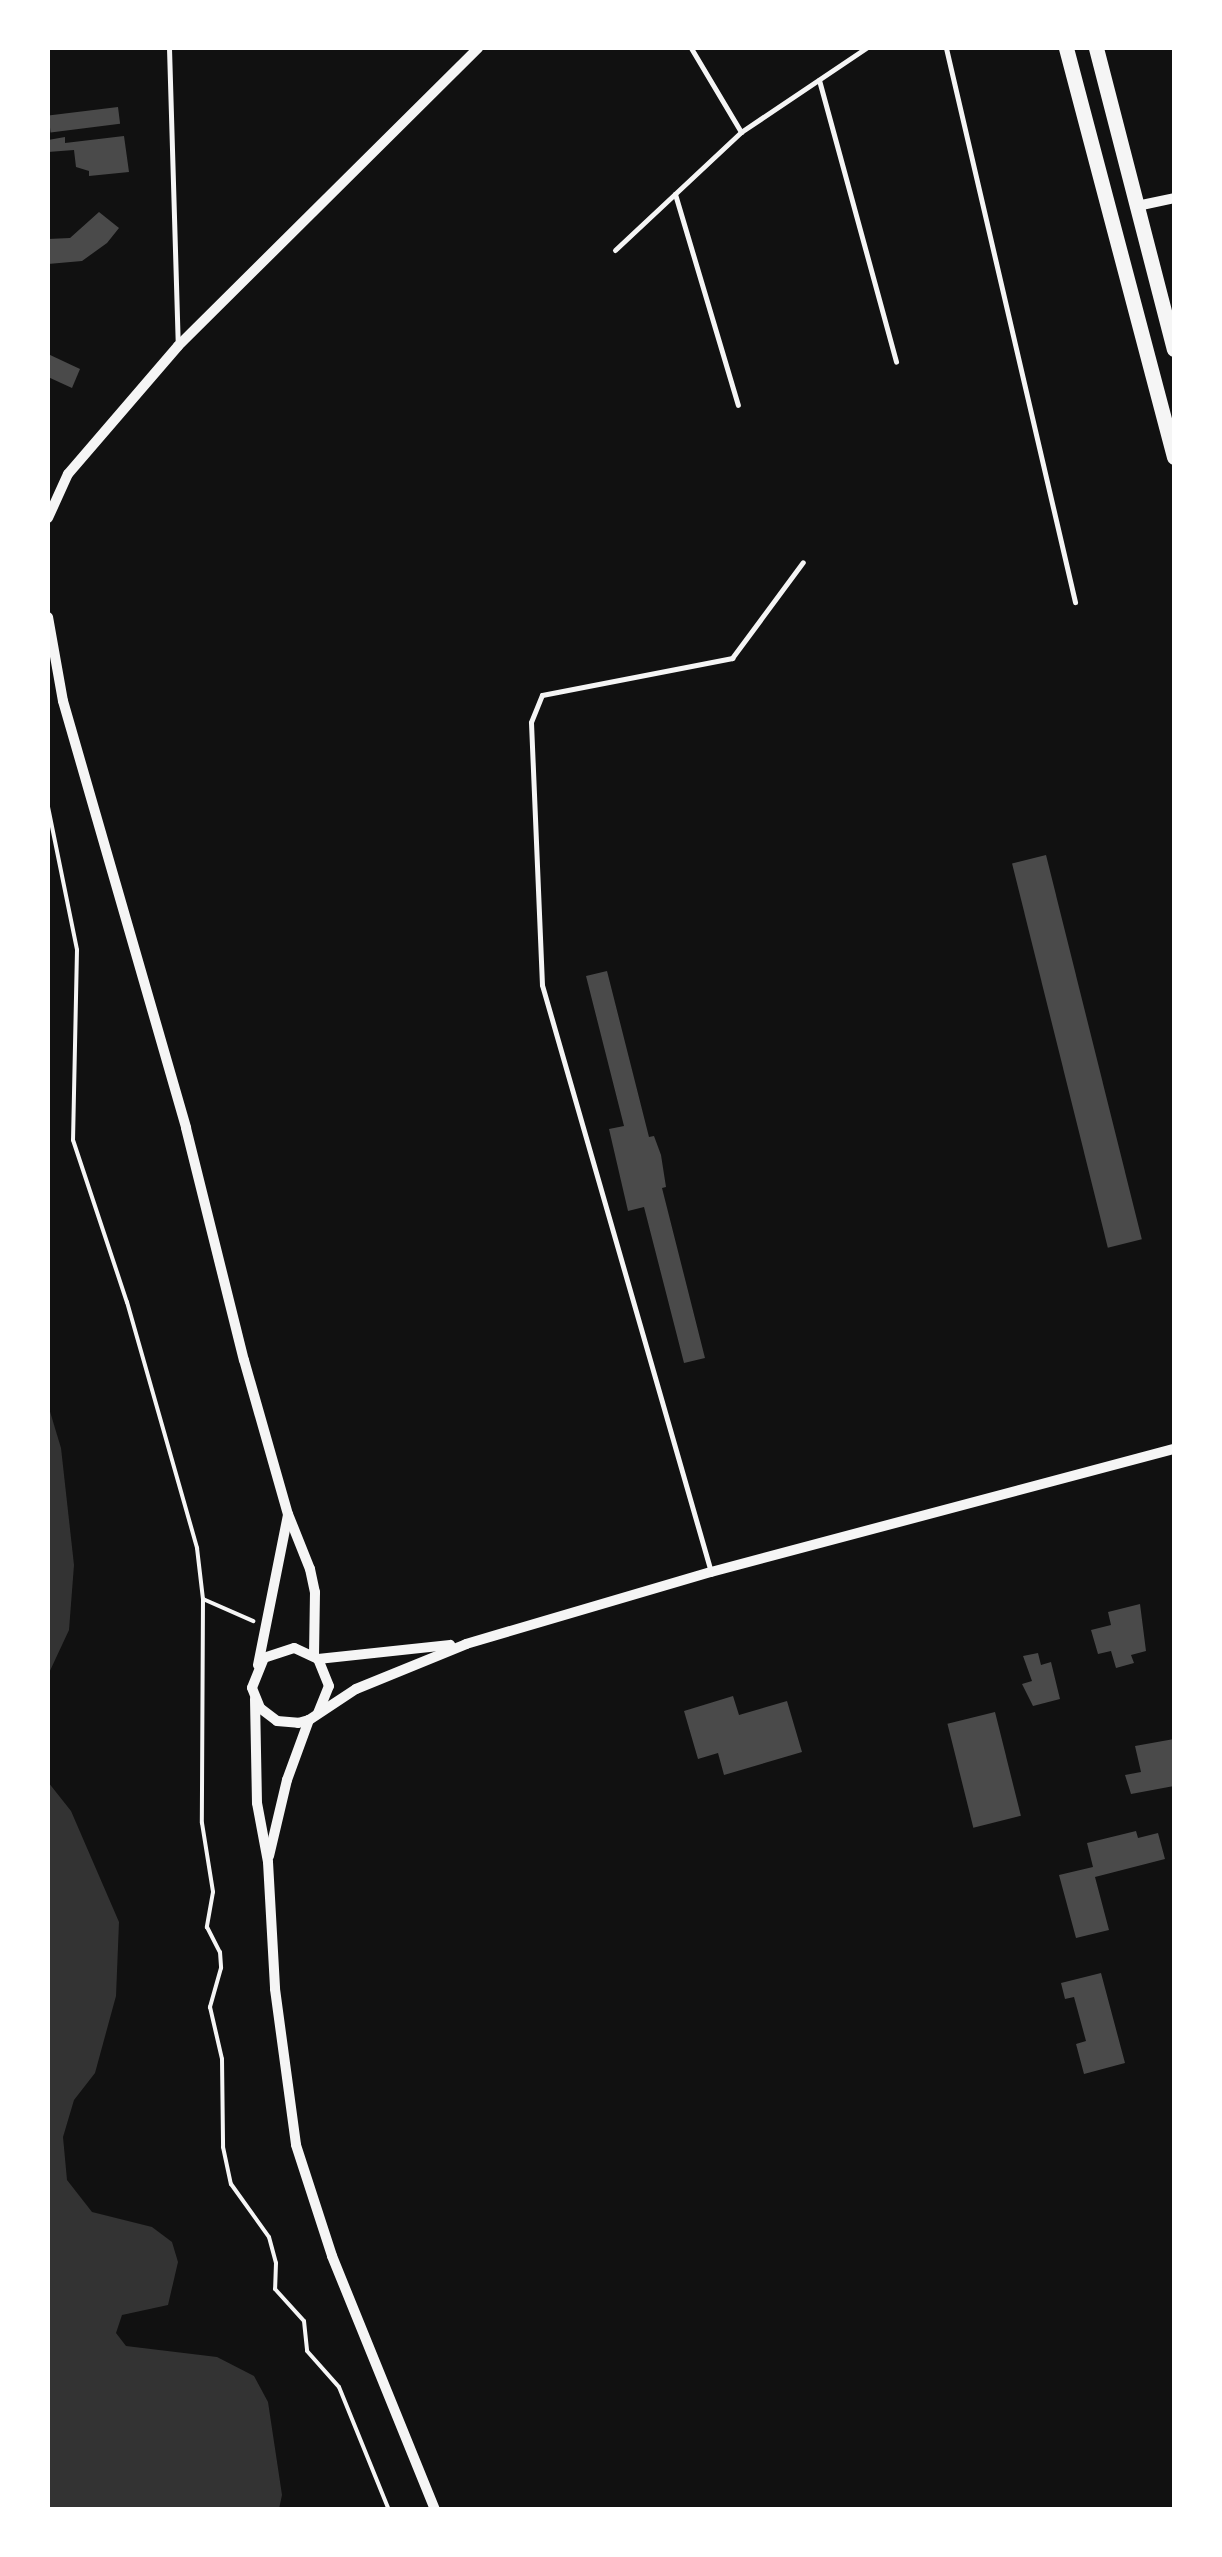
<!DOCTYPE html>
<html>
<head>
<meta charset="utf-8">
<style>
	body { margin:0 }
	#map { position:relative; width:1222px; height:2557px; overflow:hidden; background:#111; font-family:"IBM Plex Sans",sans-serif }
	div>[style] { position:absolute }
	.water>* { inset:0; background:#333 }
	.building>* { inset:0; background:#4a4a4a; transform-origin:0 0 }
	.path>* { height:4px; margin:-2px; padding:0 2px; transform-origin:2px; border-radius:2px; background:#f5f5f5 }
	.service>* { height:5px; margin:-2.5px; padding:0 2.5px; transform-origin:2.5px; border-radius:2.5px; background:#f5f5f5 }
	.minor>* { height:10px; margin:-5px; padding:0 5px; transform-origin:5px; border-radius:5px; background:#f5f5f5 }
	.trunk>* { height:15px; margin:-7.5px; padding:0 7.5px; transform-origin:7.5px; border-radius:7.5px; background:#f5f5f5 }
	span { translate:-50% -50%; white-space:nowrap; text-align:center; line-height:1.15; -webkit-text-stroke:10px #fff; paint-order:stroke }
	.frame { position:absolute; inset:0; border:50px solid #fff; pointer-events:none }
</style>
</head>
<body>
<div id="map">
	<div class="water">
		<div style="clip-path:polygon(48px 1405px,61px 1448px,74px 1565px,69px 1630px,48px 1675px)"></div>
		<div style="clip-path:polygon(48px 1782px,71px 1811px,119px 1922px,116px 1996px,95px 2073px,74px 2100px,63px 2137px,67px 2180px,92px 2212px,152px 2227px,172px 2242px,178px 2262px,168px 2305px,122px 2315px,116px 2333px,126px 2346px,217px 2357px,254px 2376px,268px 2402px,282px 2495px,279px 2509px,48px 2509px)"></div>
	</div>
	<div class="building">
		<div style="left:118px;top:107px;width:17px;height:70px;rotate:83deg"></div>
		<div style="clip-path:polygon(124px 136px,129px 172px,89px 176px,89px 171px,76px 167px,74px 150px,48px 152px,48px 140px,65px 137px,65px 143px)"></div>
		<div style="clip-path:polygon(99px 212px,119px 228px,107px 243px,82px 261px,48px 264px,48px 239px,70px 238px)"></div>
		<div style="clip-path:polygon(48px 354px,80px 369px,72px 388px,48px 377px)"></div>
		<div style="left:1046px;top:855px;width:396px;height:35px;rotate:76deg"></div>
		<div style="clip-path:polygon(607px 971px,649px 1137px,654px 1136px,661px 1155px,666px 1187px,662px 1188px,705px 1358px,684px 1363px,644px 1207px,628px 1211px,609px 1129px,624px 1126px,586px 976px)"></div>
		<div style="clip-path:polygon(1140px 1604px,1146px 1651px,1131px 1655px,1134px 1663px,1116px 1668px,1111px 1651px,1098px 1654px,1091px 1630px,1111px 1625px,1108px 1612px)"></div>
		<div style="clip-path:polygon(1038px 1653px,1041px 1665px,1051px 1662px,1060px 1699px,1033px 1706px,1022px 1684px,1032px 1681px,1023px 1656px)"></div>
		<div style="clip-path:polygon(733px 1696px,739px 1715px,787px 1701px,802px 1752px,724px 1775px,718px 1753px,698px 1759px,684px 1711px)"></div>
		<div style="left:995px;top:1712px;width:107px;height:49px;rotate:76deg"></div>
		<div style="clip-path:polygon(1174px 1739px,1174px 1786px,1131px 1794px,1125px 1775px,1141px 1772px,1135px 1746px)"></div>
		<div style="clip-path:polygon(1136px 1831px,1138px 1838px,1158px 1833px,1165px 1859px,1095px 1877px,1109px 1930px,1076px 1938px,1059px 1875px,1093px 1867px,1087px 1843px)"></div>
		<div style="clip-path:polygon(1101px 1973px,1125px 2063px,1084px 2074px,1076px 2044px,1086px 2041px,1074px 1997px,1065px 1999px,1061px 1983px)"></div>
	</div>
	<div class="path">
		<div style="left:48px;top:807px;width:146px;rotate:78.5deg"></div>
		<div style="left:77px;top:950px;width:190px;rotate:91.2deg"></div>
		<div style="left:73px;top:1140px;width:171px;rotate:71.6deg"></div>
		<div style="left:127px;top:1302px;width:256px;rotate:74.1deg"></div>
		<div style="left:197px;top:1548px;width:51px;rotate:83.3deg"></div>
		<div style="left:203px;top:1599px;width:55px;rotate:23.7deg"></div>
		<div style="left:203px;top:1599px;width:224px;rotate:90.3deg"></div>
		<div style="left:202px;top:1823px;width:70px;rotate:80.9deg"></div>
		<div style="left:213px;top:1892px;width:36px;rotate:100deg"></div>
		<div style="left:207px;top:1927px;width:28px;rotate:63deg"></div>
		<div style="left:220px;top:1952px;width:16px;rotate:86deg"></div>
		<div style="left:221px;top:1968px;width:41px;rotate:105.8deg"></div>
		<div style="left:210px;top:2007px;width:53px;rotate:77deg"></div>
		<div style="left:222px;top:2059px;width:88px;rotate:89.3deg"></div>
		<div style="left:223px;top:2147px;width:38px;rotate:78deg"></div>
		<div style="left:231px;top:2184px;width:65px;rotate:54.4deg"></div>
		<div style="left:269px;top:2237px;width:27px;rotate:75deg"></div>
		<div style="left:276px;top:2263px;width:26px;rotate:92deg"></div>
		<div style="left:275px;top:2289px;width:43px;rotate:47.8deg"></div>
		<div style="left:304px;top:2321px;width:30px;rotate:84deg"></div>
		<div style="left:307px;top:2351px;width:48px;rotate:48.4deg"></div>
		<div style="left:339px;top:2387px;width:133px;rotate:67.9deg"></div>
	</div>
	<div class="service">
		<div style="left:169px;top:48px;width:295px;rotate:88.3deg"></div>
		<div style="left:691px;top:48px;width:98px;rotate:59.2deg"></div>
		<div style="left:741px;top:132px;width:151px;rotate:-33.9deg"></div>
		<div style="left:946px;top:48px;width:569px;rotate:76.89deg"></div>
		<div style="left:819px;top:80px;width:292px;rotate:74.7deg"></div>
		<div style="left:675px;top:194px;width:220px;rotate:73.4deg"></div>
		<div style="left:615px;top:250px;width:173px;rotate:-43.1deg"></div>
		<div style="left:711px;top:1572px;width:611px;rotate:-106.06deg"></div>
		<div style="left:542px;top:985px;width:263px;rotate:-92.4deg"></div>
		<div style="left:531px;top:722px;width:29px;rotate:-68deg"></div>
		<div style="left:542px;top:695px;width:194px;rotate:-11deg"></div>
		<div style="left:732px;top:658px;width:119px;rotate:-53.5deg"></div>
	</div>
	<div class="minor">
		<div style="left:1137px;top:206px;width:38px;rotate:-12deg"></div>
		<div style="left:48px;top:518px;width:48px;rotate:-65.6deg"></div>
		<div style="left:68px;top:474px;width:169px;rotate:-49.3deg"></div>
		<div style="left:178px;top:346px;width:423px;rotate:-44.8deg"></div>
		<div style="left:48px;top:617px;width:85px;rotate:79.9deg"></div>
		<div style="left:63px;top:701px;width:444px;rotate:73.9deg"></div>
		<div style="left:186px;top:1128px;width:239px;rotate:76deg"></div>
		<div style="left:244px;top:1360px;width:160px;rotate:74.1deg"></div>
		<div style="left:288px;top:1514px;width:59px;rotate:68.2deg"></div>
		<div style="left:310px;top:1569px;width:24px;rotate:78deg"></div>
		<div style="left:315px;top:1592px;width:64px;rotate:90.9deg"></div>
		<div style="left:318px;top:1659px;width:133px;rotate:-6.1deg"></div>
		<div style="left:258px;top:1665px;width:153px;rotate:-78.7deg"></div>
		<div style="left:255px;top:1699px;width:104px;rotate:88.9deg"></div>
		<div style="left:257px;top:1803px;width:60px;rotate:79.4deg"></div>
		<div style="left:268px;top:1862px;width:127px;rotate:86.8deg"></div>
		<div style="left:275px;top:1989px;width:157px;rotate:82.3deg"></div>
		<div style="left:296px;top:2145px;width:117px;rotate:72deg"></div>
		<div style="left:332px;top:2256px;width:274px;rotate:67.9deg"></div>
		<div style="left:318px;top:1713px;width:29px;rotate:-68deg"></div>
		<div style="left:329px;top:1686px;width:29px;rotate:-112deg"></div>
		<div style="left:318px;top:1659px;width:26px;rotate:-155deg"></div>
		<div style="left:294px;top:1648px;width:32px;rotate:162deg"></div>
		<div style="left:264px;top:1658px;width:32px;rotate:112deg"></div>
		<div style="left:252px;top:1688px;width:22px;rotate:68deg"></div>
		<div style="left:260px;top:1708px;width:21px;rotate:37deg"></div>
		<div style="left:277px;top:1721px;width:21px;rotate:5deg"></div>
		<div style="left:298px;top:1723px;width:11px;rotate:-15deg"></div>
		<div style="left:309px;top:1720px;width:56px;rotate:-33.4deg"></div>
		<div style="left:356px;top:1689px;width:119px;rotate:-22.2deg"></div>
		<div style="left:466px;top:1644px;width:255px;rotate:-16.4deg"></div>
		<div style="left:711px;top:1572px;width:479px;rotate:-14.9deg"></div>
		<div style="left:269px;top:1856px;width:78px;rotate:-76.7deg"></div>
		<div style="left:287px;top:1780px;width:64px;rotate:-69.9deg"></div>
	</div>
	<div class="trunk">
		<div style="left:1066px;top:48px;width:423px;rotate:75.2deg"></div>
		<div style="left:1096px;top:48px;width:311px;rotate:75.5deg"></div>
	</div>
	<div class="frame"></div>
</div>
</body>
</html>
